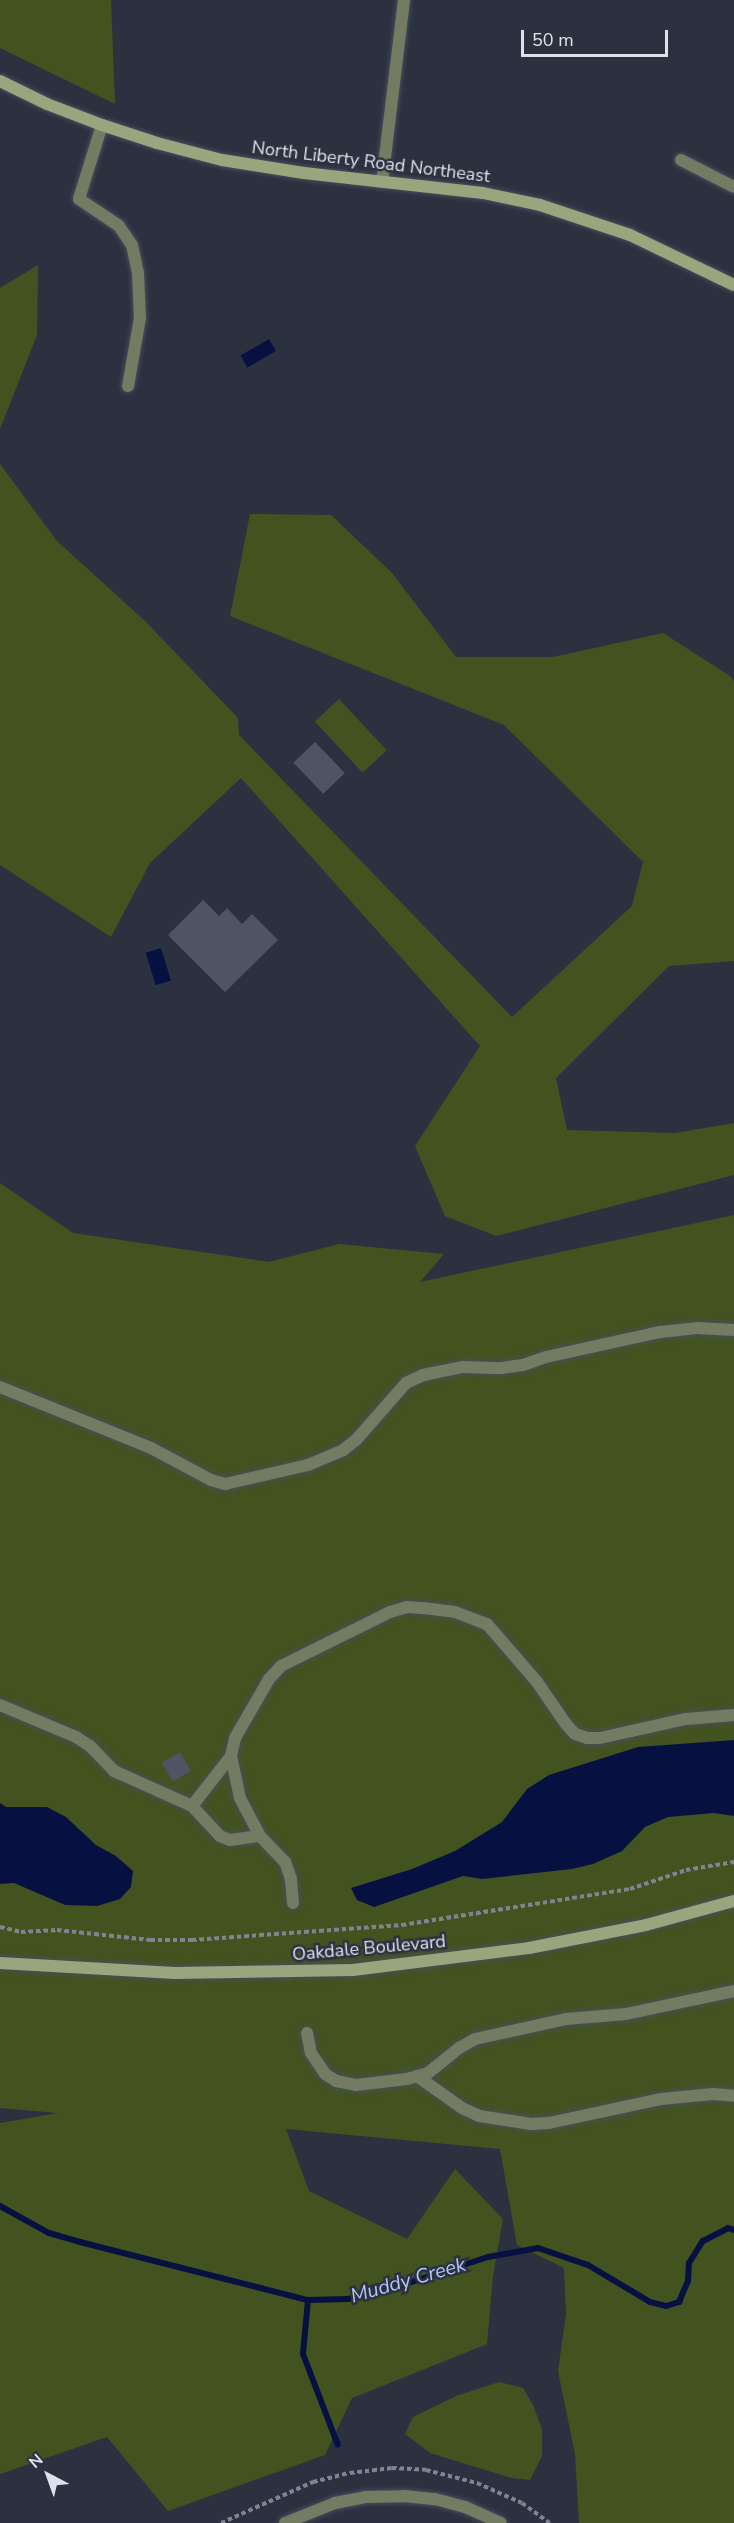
<!DOCTYPE html>
<html>
<head>
<meta charset="utf-8">
<style>
	body { margin:0 }
	#map { position:relative; width:734px; height:2523px; overflow:hidden; background:#2c3140; font-family:"Nunito Sans",sans-serif }
	div>[style] { position:absolute }
	.green>* { inset:0; background:#435320; transform-origin:0 0 }
	.water>* { inset:0; background:#071141; transform-origin:0 0 }
	.stream>* { height:6px; margin:-3px; padding:0 3px; transform-origin:3px; border-radius:3px; background:#071141 }
	.building>* { inset:0; background:#4e5464; transform-origin:0 0 }
	.path>* { height:4px; margin-top:-2px; transform-origin:0; background:repeating-linear-gradient(90deg,#808491 0 4.5px,transparent 0 7.5px) }
	.roads { filter:drop-shadow(0 0 2px #484d5b) drop-shadow(0 0 2px #484d5b) }
	.service>* { height:12px; margin:-6px; padding:0 6px; transform-origin:6px; border-radius:6px; background:#737c62 }
	.minor>* { height:12px; margin:-6px; padding:0 6px; transform-origin:6px; border-radius:6px; background:#737c62 }
	.secondary>* { height:12px; margin:-6px; padding:0 6px; transform-origin:6px; border-radius:6px; background:#97a67c }
	span { translate:-50% -50%; white-space:nowrap; text-align:center; line-height:1.15; -webkit-text-stroke:5px #2c3140; paint-order:stroke }
	.street-label { font-size:18px; color:#dde1eb }
	.water-label { font-size:20px; color:#b2c6f7; font-style:italic }
	.north { position:absolute; left:18px; top:2445px; width:60px; height:60px; -webkit-text-stroke:4px #2c3140; paint-order:stroke; rotate:319deg; font-size:16px; font-weight:700; line-height:24px; text-align:center; color:#dde1eb }
	.north::after { content:''; display:block; margin:auto; width:21px; height:27px; background:#dde1eb; clip-path:polygon(50% 0,100% 100%,50% 72%,0 100%) }
	.scale { position:absolute; left:521px; top:30px; width:147px; height:27px; box-sizing:border-box; border:3px solid #dde1eb; border-top:0; padding-left:8px; font-size:18px; line-height:21px; white-space:nowrap; color:#dde1eb; -webkit-text-stroke:4px #2c3140; paint-order:stroke }
</style>
</head>
<body>
<div id="map">
	<div class="green">
		<div style="clip-path:polygon(0 0,111px 0,115px 104px,0 48px)"></div>
		<div style="clip-path:polygon(38px 265px,37px 335px,0 429px,0 288px)"></div>
		<div style="clip-path:polygon(0 464px,57px 541px,145px 621px,238px 718px,239px 735px,512px 1017px,632px 906px,643px 862px,504px 725px,230px 616px,250px 514px,331px 515px,392px 573px,456px 657px,553px 657px,663px 633px,730px 676px,734px 681px,734px 961px,669px 966px,556px 1078px,567px 1130px,675px 1133px,734px 1123px,734px 1175px,496px 1236px,445px 1216px,415px 1146px,480px 1046px,241px 778px,150px 863px,111px 937px,0 865px)"></div>
		<div style="left:339px;top:699px;width:70px;height:33px;rotate:47deg"></div>
		<div style="clip-path:polygon(0 1183px,73px 1233px,269px 1262px,339px 1244px,444px 1254px,420px 1282px,734px 1215px,734px 2523px,579px 2523px,575px 2454px,558px 2371px,566px 2314px,564px 2268px,517px 2245px,500px 2149px,286px 2129px,309px 2191px,407px 2239px,455px 2169px,503px 2219px,493px 2276px,487px 2344px,352px 2398px,325px 2455px,168px 2511px,107px 2437px,0 2474px,0 2123px,58px 2113px,0 2108px)"></div>
		<div style="clip-path:polygon(499px 2382px,523px 2388px,533px 2405px,542px 2429px,542px 2456px,530px 2480px,512px 2478px,430px 2453px,405px 2434px,413px 2417px,456px 2396px)"></div>
	</div>
	<div class="water">
		<div style="left:269px;top:339px;width:14px;height:33px;rotate:60deg"></div>
		<div style="left:161px;top:948px;width:34px;height:16px;rotate:73deg"></div>
		<div style="clip-path:polygon(734px 1740px,734px 1816px,714px 1813px,668px 1817px,645px 1827px,622px 1851px,593px 1864px,572px 1869px,482px 1879px,463px 1876px,374px 1907px,357px 1900px,351px 1888px,412px 1869px,455px 1851px,502px 1822px,527px 1789px,549px 1775px,638px 1747px)"></div>
		<div style="clip-path:polygon(0 1803px,6px 1807px,47px 1807px,66px 1817px,96px 1845px,116px 1856px,133px 1871px,131px 1887px,120px 1899px,97px 1906px,65px 1905px,14px 1883px,0 1884px)"></div>
	</div>
	<div class="stream">
		<div style="left:0;top:2206px;width:56px;rotate:28.9deg"></div>
		<div style="left:49px;top:2233px;width:32px;rotate:16deg"></div>
		<div style="left:80px;top:2242px;width:235px;rotate:14.3deg"></div>
		<div style="left:308px;top:2300px;width:40px;rotate:-1.4deg"></div>
		<div style="left:348px;top:2299px;width:43px;rotate:-13.4deg"></div>
		<div style="left:390px;top:2289px;width:103px;rotate:-18.1deg"></div>
		<div style="left:488px;top:2257px;width:51px;rotate:-10.2deg"></div>
		<div style="left:538px;top:2248px;width:53px;rotate:18.8deg"></div>
		<div style="left:588px;top:2265px;width:72px;rotate:30.8deg"></div>
		<div style="left:650px;top:2302px;width:16px;rotate:14deg"></div>
		<div style="left:666px;top:2306px;width:14px;rotate:-17deg"></div>
		<div style="left:679px;top:2302px;width:23px;rotate:-67deg"></div>
		<div style="left:688px;top:2281px;width:18px;rotate:-87deg"></div>
		<div style="left:689px;top:2263px;width:26px;rotate:-58deg"></div>
		<div style="left:703px;top:2241px;width:28px;rotate:-27deg"></div>
		<div style="left:728px;top:2228px;width:6px;rotate:18deg"></div>
		<div style="left:308px;top:2300px;width:54px;rotate:95.3deg"></div>
		<div style="left:303px;top:2354px;width:97px;rotate:69deg"></div>
	</div>
	<div class="building">
		<div style="left:315px;top:742px;width:43px;height:30px;rotate:46deg"></div>
		<div style="clip-path:polygon(203px 900px,219px 916px,227px 908px,242px 924px,252px 914px,278px 940px,225px 992px,168px 935px)"></div>
		<div style="left:180px;top:1752px;width:22px;height:21px;rotate:60deg"></div>
	</div>
	<div class="path">
		<div style="left:0;top:1927px;width:22px;rotate:13deg"></div>
		<div style="left:21px;top:1932px;width:36px;rotate:-3deg"></div>
		<div style="left:57px;top:1930px;width:94px;rotate:6.1deg"></div>
		<div style="left:150px;top:1940px;width:42px"></div>
		<div style="left:192px;top:1940px;width:211px;rotate:-4.1deg"></div>
		<div style="left:402px;top:1925px;width:231px;rotate:-9deg"></div>
		<div style="left:630px;top:1889px;width:59px;rotate:-18.7deg"></div>
		<div style="left:686px;top:1870px;width:49px;rotate:-9.5deg"></div>
		<div style="left:221px;top:2523px;width:101px;rotate:-24deg"></div>
		<div style="left:313px;top:2482px;width:38px;rotate:-14deg"></div>
		<div style="left:350px;top:2473px;width:42px;rotate:-6.8deg"></div>
		<div style="left:392px;top:2468px;width:34px;rotate:3deg"></div>
		<div style="left:426px;top:2470px;width:53px;rotate:14.3deg"></div>
		<div style="left:477px;top:2483px;width:49px;rotate:24deg"></div>
		<div style="left:522px;top:2503px;width:34px;rotate:36deg"></div>
	</div>
	<div class="roads">
		<div class="service">
			<div style="left:102px;top:125px;width:77px;rotate:107.3deg"></div>
			<div style="left:79px;top:199px;width:48px;rotate:34deg"></div>
			<div style="left:119px;top:226px;width:23px;rotate:56deg"></div>
			<div style="left:132px;top:245px;width:29px;rotate:78deg"></div>
			<div style="left:138px;top:273px;width:45px;rotate:87.5deg"></div>
			<div style="left:140px;top:318px;width:69px;rotate:100deg"></div>
			<div style="left:681px;top:160px;width:59px;rotate:27deg"></div>
			<div style="left:0;top:1387px;width:163px;rotate:22deg"></div>
			<div style="left:151px;top:1448px;width:68px;rotate:28.1deg"></div>
			<div style="left:211px;top:1480px;width:15px;rotate:16deg"></div>
			<div style="left:225px;top:1484px;width:85px;rotate:-12.9deg"></div>
			<div style="left:308px;top:1465px;width:38px;rotate:-23deg"></div>
			<div style="left:343px;top:1450px;width:16px;rotate:-38deg"></div>
			<div style="left:356px;top:1440px;width:76px;rotate:-48.7deg"></div>
			<div style="left:406px;top:1383px;width:19px;rotate:-25deg"></div>
			<div style="left:423px;top:1375px;width:41px;rotate:-11.3deg"></div>
			<div style="left:463px;top:1367px;width:38px;rotate:2deg"></div>
			<div style="left:501px;top:1368px;width:22px;rotate:-8deg"></div>
			<div style="left:523px;top:1365px;width:24px;rotate:-19deg"></div>
			<div style="left:546px;top:1357px;width:117px;rotate:-12.4deg"></div>
			<div style="left:660px;top:1332px;width:37px;rotate:-6deg"></div>
			<div style="left:697px;top:1328px;width:37px;rotate:3deg"></div>
			<div style="left:0;top:1705px;width:82px;rotate:22.8deg"></div>
			<div style="left:76px;top:1737px;width:17px;rotate:33deg"></div>
			<div style="left:90px;top:1746px;width:35px;rotate:46deg"></div>
			<div style="left:114px;top:1771px;width:85px;rotate:24.2deg"></div>
			<div style="left:192px;top:1806px;width:41px;rotate:47deg"></div>
			<div style="left:220px;top:1836px;width:11px;rotate:22deg"></div>
			<div style="left:230px;top:1840px;width:30px;rotate:-8deg"></div>
			<div style="left:192px;top:1806px;width:63px;rotate:-52deg"></div>
			<div style="left:293px;top:1903px;width:24px;rotate:-95deg"></div>
			<div style="left:291px;top:1879px;width:18px;rotate:-109deg"></div>
			<div style="left:285px;top:1862px;width:36px;rotate:-134deg"></div>
			<div style="left:260px;top:1836px;width:43px;rotate:-117.8deg"></div>
			<div style="left:240px;top:1798px;width:43px;rotate:-102.1deg"></div>
			<div style="left:231px;top:1756px;width:18px;rotate:-77deg"></div>
			<div style="left:235px;top:1738px;width:68px;rotate:-60deg"></div>
			<div style="left:269px;top:1679px;width:18px;rotate:-47deg"></div>
			<div style="left:281px;top:1666px;width:122px;rotate:-26.4deg"></div>
			<div style="left:390px;top:1612px;width:18px;rotate:-16deg"></div>
			<div style="left:407px;top:1607px;width:16px;rotate:4deg"></div>
			<div style="left:423px;top:1608px;width:32px;rotate:7deg"></div>
			<div style="left:455px;top:1612px;width:34px;rotate:21deg"></div>
			<div style="left:487px;top:1624px;width:77px;rotate:49.2deg"></div>
			<div style="left:537px;top:1682px;width:51px;rotate:55.4deg"></div>
			<div style="left:566px;top:1724px;width:13px;rotate:48deg"></div>
			<div style="left:575px;top:1734px;width:13px;rotate:18deg"></div>
			<div style="left:587px;top:1738px;width:13px"></div>
			<div style="left:600px;top:1738px;width:88px;rotate:-12.5deg"></div>
			<div style="left:686px;top:1719px;width:48px;rotate:-4.8deg"></div>
			<div style="left:307px;top:2033px;width:20px;rotate:79deg"></div>
			<div style="left:311px;top:2053px;width:25px;rotate:56deg"></div>
			<div style="left:325px;top:2074px;width:13px;rotate:32deg"></div>
			<div style="left:336px;top:2081px;width:20px;rotate:11deg"></div>
			<div style="left:356px;top:2085px;width:51px;rotate:-6.7deg"></div>
			<div style="left:407px;top:2079px;width:22px;rotate:-16deg"></div>
			<div style="left:428px;top:2073px;width:40px;rotate:-39deg"></div>
			<div style="left:459px;top:2048px;width:18px;rotate:-29deg"></div>
			<div style="left:475px;top:2039px;width:93px;rotate:-12.4deg"></div>
			<div style="left:566px;top:2019px;width:60px;rotate:-4.8deg"></div>
			<div style="left:626px;top:2014px;width:110px;rotate:-12deg"></div>
			<div style="left:417px;top:2076px;width:55px;rotate:35.4deg"></div>
			<div style="left:462px;top:2108px;width:19px;rotate:25deg"></div>
			<div style="left:479px;top:2116px;width:53px;rotate:8.7deg"></div>
			<div style="left:531px;top:2124px;width:18px;rotate:-3deg"></div>
			<div style="left:549px;top:2123px;width:115px;rotate:-12.1deg"></div>
			<div style="left:661px;top:2099px;width:52px;rotate:-5.5deg"></div>
			<div style="left:713px;top:2094px;width:21px;rotate:5deg"></div>
		</div>
		<div class="minor">
			<div style="left:382px;top:182px;width:183px;rotate:-83.1deg"></div>
			<div style="left:285px;top:2523px;width:54px;rotate:-21.8deg"></div>
			<div style="left:335px;top:2503px;width:31px;rotate:-11deg"></div>
			<div style="left:365px;top:2497px;width:39px;rotate:-1deg"></div>
			<div style="left:404px;top:2496px;width:31px;rotate:6deg"></div>
			<div style="left:435px;top:2499px;width:31px;rotate:15deg"></div>
			<div style="left:465px;top:2507px;width:39px;rotate:24deg"></div>
		</div>
		<div class="secondary">
			<div style="left:0;top:81px;width:52px;rotate:26.1deg"></div>
			<div style="left:47px;top:104px;width:59px;rotate:20.9deg"></div>
			<div style="left:102px;top:125px;width:58px;rotate:18.1deg"></div>
			<div style="left:157px;top:143px;width:67px;rotate:14.7deg"></div>
			<div style="left:222px;top:160px;width:83px;rotate:9deg"></div>
			<div style="left:304px;top:173px;width:180px;rotate:6.4deg"></div>
			<div style="left:483px;top:193px;width:58px;rotate:11.9deg"></div>
			<div style="left:540px;top:205px;width:95px;rotate:18.4deg"></div>
			<div style="left:630px;top:235px;width:115px;rotate:25.7deg"></div>
			<div style="left:0;top:1963px;width:175px;rotate:3.3deg"></div>
			<div style="left:175px;top:1973px;width:178px;rotate:-1deg"></div>
			<div style="left:353px;top:1970px;width:177px;rotate:-7.1deg"></div>
			<div style="left:529px;top:1948px;width:119px;rotate:-11.1deg"></div>
			<div style="left:646px;top:1925px;width:91px;rotate:-15.3deg"></div>
		</div>
	</div>
	<div class="street-label">
		<span style="left:371px;top:162px;rotate:7deg">North Liberty Road Northeast</span>
		<span style="left:369px;top:1948px;rotate:-5deg">Oakdale Boulevard</span>
	</div>
	<div class="water-label">
		<span style="left:408px;top:2280px;rotate:-16deg">Muddy Creek</span>
	</div>
	<div class="north">N</div>
	<div class="scale">50 m</div>
</div>
</body>
</html>
